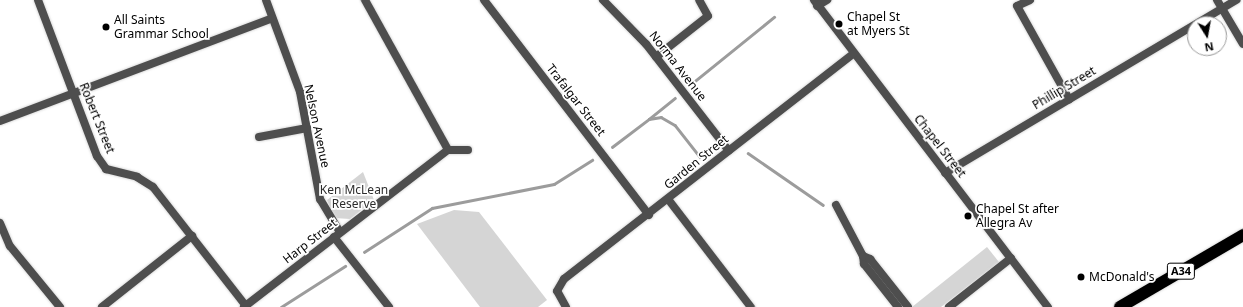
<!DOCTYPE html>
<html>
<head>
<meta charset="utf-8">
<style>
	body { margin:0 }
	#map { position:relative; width:1243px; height:307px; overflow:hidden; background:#fff; font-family:"Noto Sans",sans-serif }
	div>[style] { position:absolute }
	.green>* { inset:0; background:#d5d5d5 }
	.stream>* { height:2.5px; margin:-1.25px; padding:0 1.25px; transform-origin:1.25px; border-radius:1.25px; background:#9c9c9c }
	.roads { filter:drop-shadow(0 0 1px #dbdbdb) drop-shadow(0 0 1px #dbdbdb) }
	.minor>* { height:8px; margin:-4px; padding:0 4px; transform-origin:4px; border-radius:4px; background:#4e4e4e }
	.highway>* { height:12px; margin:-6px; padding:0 6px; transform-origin:6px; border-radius:6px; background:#000 }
	.dots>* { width:11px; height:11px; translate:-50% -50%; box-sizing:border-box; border:2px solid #fff; border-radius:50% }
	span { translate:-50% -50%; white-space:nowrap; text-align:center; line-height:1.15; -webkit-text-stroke:3.5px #fff; paint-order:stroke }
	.shield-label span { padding:1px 3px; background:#fff; border:1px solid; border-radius:3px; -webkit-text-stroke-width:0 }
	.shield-label { font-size:11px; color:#000; font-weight:700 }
	.poi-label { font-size:12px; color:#000 }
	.left { translate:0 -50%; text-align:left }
	.street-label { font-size:12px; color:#000 }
	.park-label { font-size:12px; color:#2c2c2c }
	.north { position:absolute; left:1187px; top:16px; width:40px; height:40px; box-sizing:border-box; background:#fff; border:1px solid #999; border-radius:50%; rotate:169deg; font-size:11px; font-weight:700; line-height:16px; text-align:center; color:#000 }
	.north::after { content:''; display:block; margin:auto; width:14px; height:18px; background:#000; clip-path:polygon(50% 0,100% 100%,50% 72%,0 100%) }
</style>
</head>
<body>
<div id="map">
	<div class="green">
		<div style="clip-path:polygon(363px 172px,374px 200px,350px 219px,334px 218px,327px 200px)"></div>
		<div style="clip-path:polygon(454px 210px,479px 212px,547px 300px,538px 307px,480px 307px,417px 224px)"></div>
		<div style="clip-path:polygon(987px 247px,999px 262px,941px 307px,912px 307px)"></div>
	</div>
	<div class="stream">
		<div style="left:690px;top:85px;width:108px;rotate:-39deg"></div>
		<div style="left:649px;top:119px;width:33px;rotate:-39deg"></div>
		<div style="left:612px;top:147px;width:46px;rotate:-37.1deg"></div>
		<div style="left:649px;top:119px;width:12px;rotate:-9deg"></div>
		<div style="left:661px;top:117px;width:16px;rotate:30deg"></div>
		<div style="left:675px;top:125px;width:42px;rotate:51.8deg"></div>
		<div style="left:748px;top:153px;width:91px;rotate:34.7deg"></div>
		<div style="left:364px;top:252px;width:81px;rotate:-32.9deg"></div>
		<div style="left:432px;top:208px;width:124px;rotate:-11.1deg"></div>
		<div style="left:554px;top:184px;width:45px;rotate:-32.3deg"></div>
		<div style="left:281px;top:307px;width:76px;rotate:-32.6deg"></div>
	</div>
	<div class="roads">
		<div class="minor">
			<div style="left:38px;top:0;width:167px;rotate:69.3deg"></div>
			<div style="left:97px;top:156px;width:16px;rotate:55deg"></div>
			<div style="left:106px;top:169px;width:32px;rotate:14deg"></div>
			<div style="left:137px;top:177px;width:19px;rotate:32deg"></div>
			<div style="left:153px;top:187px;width:151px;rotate:52deg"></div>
			<div style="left:266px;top:0;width:98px;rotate:69.7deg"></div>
			<div style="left:300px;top:92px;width:109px;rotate:79.4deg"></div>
			<div style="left:320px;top:199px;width:39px;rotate:59deg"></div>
			<div style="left:365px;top:0;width:171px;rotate:61deg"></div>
			<div style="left:484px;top:0;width:271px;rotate:52.5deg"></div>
			<div style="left:603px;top:0;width:62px;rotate:45.7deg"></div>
			<div style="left:646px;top:44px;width:135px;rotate:52.2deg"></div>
			<div style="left:814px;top:0;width:386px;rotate:52.7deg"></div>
			<div style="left:1030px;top:0;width:14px;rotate:155deg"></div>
			<div style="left:1017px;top:6px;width:107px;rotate:60.8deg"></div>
			<div style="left:1217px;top:0;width:51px;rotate:59.4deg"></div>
			<div style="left:817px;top:6px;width:12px;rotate:-31deg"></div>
			<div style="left:656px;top:57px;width:66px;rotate:-38.3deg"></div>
			<div style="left:708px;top:16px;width:18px;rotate:-119deg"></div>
			<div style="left:0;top:121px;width:291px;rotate:-20.7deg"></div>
			<div style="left:259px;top:137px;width:49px;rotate:-10.6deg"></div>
			<div style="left:448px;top:150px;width:20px"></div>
			<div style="left:945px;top:173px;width:339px;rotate:-30.7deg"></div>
			<div style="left:668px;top:199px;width:136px;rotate:52.5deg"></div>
			<div style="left:836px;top:205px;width:58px;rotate:62.1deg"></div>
			<div style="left:0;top:223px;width:25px;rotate:67deg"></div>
			<div style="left:10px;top:246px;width:79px;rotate:50.7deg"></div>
			<div style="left:334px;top:237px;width:89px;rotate:51.8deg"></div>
			<div style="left:102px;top:307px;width:115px;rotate:-38.3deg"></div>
			<div style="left:244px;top:307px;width:257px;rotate:-37.6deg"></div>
			<div style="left:566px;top:307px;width:18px;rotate:-119deg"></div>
			<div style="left:557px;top:291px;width:14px;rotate:-60deg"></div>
			<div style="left:564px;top:279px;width:366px;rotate:-37.9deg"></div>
			<div style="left:898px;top:307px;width:55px;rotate:-128.3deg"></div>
			<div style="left:864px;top:264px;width:8px;rotate:-97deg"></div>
			<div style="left:863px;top:256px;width:8px;rotate:23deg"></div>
			<div style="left:870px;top:259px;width:61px;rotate:51.6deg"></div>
			<div style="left:949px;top:307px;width:79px;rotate:-38.3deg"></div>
		</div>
		<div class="highway">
			<div style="left:1120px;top:307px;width:143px;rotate:-30.3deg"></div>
		</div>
	</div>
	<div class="dots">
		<div style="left:839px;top:24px;background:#000"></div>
		<div style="left:106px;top:27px;background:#000"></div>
		<div style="left:968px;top:216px;background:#000"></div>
		<div style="left:1081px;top:277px;background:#000"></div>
	</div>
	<div class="shield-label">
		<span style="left:1181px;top:271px">A34</span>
	</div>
	<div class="poi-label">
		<span class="left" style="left:847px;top:24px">Chapel St<br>at Myers St</span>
		<span class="left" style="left:114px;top:27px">All Saints<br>Grammar School</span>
		<span class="left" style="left:976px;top:216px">Chapel St after<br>Allegra Av</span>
		<span class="left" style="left:1089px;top:277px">McDonald's</span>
	</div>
	<div class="street-label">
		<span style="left:678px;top:66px;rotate:52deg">Norma Avenue</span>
		<span style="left:1064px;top:88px;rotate:-31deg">Phillip Street</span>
		<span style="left:576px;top:100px;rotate:52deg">Trafalgar Street</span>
		<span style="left:97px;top:118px;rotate:68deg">Robert Street</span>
		<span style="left:317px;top:126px;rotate:78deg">Nelson Avenue</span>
		<span style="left:940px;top:146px;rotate:52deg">Chapel Street</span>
		<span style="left:696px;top:162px;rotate:-39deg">Garden Street</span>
		<span style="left:310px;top:241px;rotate:-38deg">Harp Street</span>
	</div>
	<div class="park-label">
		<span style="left:354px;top:197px">Ken McLean<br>Reserve</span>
	</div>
	<div class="north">N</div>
</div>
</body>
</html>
